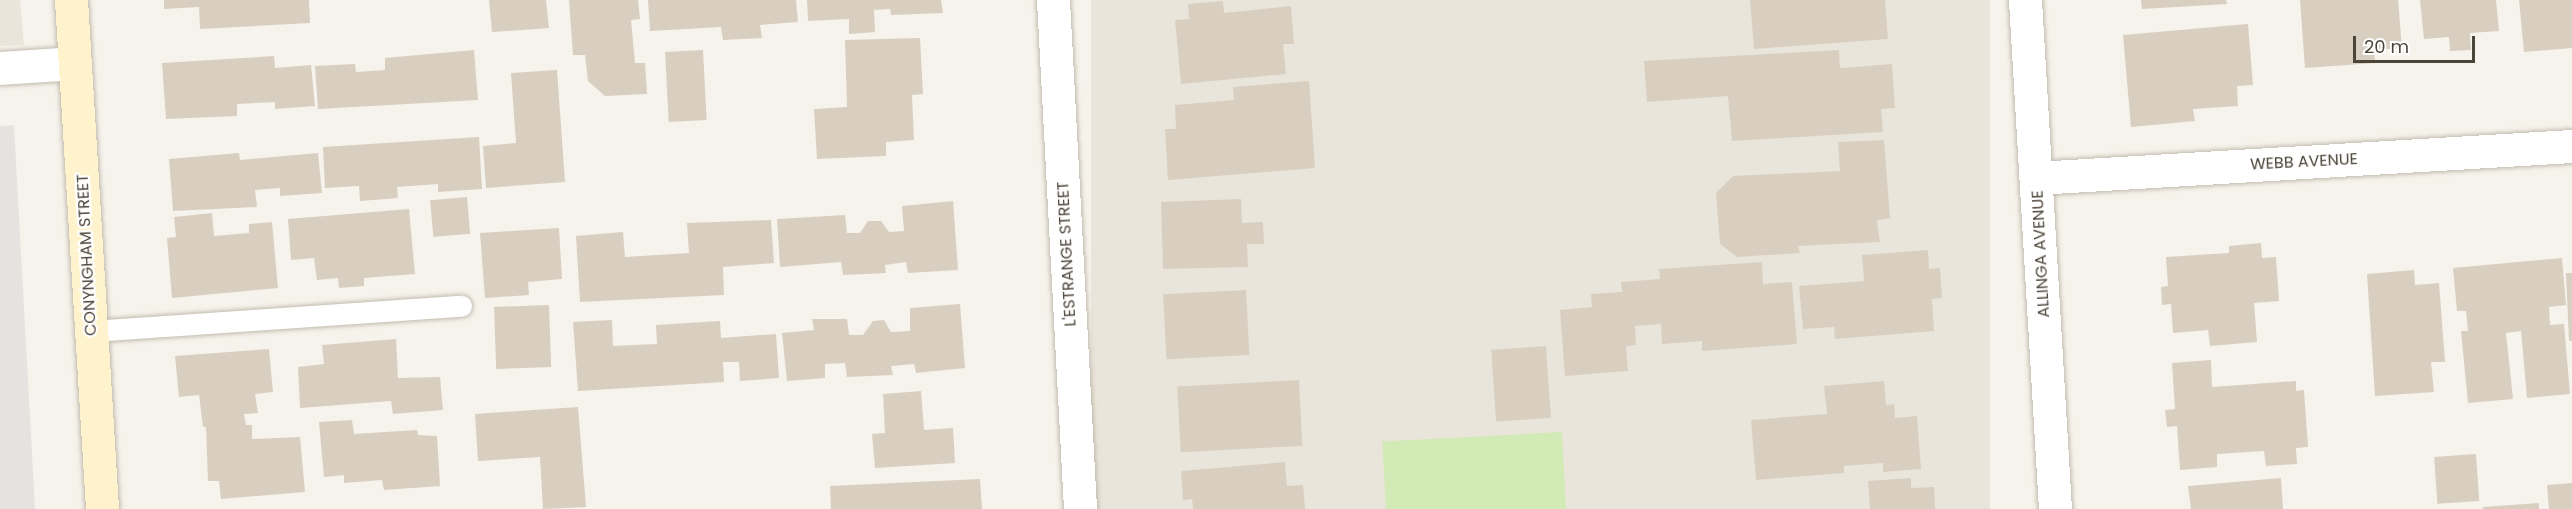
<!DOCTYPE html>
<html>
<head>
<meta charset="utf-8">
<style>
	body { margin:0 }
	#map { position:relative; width:2572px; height:509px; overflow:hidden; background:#f6f3ec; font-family:Poppins,sans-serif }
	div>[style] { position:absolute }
	.residential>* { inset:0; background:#eae5da; transform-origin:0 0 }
	.green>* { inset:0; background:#d2eab5; transform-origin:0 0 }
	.parking>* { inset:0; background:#e5e3e0 }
	.building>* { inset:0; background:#d8cfc1; transform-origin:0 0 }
	.roads { filter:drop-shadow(0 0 2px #c2bbae) drop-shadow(0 0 2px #c2bbae) }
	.lane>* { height:21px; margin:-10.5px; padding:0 10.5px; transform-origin:10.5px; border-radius:10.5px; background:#fff }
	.street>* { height:33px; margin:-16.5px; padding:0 16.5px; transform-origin:16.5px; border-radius:16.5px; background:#fff }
	.secondary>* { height:33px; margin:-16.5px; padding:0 16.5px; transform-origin:16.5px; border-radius:16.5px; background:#fff3cd }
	span { translate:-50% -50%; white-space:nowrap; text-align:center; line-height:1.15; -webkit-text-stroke:4.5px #fff; paint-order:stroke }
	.street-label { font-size:16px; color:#4b4439 }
	.scale { position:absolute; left:2353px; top:36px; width:122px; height:27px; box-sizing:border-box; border:3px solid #4b4439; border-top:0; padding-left:8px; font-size:18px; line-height:21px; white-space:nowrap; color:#4b4439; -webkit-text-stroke:4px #fff; paint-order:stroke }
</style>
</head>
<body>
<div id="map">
	<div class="residential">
		<div style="clip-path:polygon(0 0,20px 0,24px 45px,0 46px)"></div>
		<div style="left:1091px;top:0;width:899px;height:510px"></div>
	</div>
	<div class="green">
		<div style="left:1562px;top:432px;width:77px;height:180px;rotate:87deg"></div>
	</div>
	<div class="parking">
		<div style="clip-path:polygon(14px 125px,35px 509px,0 509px,0 126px)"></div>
	</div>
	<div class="building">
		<div style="clip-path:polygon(164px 0,309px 0,310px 23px,200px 29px,199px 7px,164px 9px)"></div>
		<div style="clip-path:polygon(489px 0,546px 0,549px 28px,492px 32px)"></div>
		<div style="clip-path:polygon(569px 0,638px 0,640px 19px,631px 20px,635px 63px,645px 63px,647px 94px,605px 96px,588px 81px,585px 55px,573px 55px)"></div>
		<div style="clip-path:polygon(648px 0,796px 0,798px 22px,760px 25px,762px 38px,723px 40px,721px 27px,650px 31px)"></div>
		<div style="clip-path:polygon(807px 0,941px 0,943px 13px,891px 15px,890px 9px,874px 10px,875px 32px,849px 34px,849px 19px,808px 21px)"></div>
		<div style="clip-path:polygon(1750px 0,1885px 0,1888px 39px,1754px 49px)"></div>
		<div style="clip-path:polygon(2141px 0,2226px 0,2227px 4px,2142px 9px)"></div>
		<div style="clip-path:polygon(2300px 0,2398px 0,2402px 48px,2374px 50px,2375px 63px,2305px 68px)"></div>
		<div style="clip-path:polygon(2420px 0,2496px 0,2499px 31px,2470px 33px,2471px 50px,2450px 51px,2449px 37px,2424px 39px)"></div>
		<div style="clip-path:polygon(2519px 0,2572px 0,2572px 48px,2524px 52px)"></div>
		<div style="clip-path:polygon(1223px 1px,1224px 13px,1291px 6px,1294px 44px,1283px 44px,1286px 74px,1181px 84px,1175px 20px,1189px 19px,1188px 4px)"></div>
		<div style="clip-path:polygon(2248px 24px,2253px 85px,2237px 86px,2238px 106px,2193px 109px,2195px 121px,2131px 127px,2123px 35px)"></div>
		<div style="clip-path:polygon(920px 38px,923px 94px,912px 95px,914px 140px,886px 142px,886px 156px,817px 159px,814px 109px,847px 107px,845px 40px)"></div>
		<div style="clip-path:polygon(474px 50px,478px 100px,318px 109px,315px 66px,355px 64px,356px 72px,385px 70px,385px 58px)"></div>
		<div style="left:703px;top:50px;width:70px;height:38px;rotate:87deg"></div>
		<div style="clip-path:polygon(1839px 50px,1840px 68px,1892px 64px,1895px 108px,1881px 109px,1883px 132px,1732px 141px,1728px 96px,1647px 102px,1644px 61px)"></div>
		<div style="clip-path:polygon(274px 56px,275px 68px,311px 65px,315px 106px,275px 109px,275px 102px,237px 104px,237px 116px,166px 119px,162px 63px)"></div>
		<div style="clip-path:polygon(557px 70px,565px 182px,486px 188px,483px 146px,516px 143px,511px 73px)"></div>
		<div style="clip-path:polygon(1309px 81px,1315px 168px,1168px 180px,1165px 129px,1176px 129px,1175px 105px,1234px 100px,1233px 87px)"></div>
		<div style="clip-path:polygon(479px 137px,482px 189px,438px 192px,438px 184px,397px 187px,398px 198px,360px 201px,359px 186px,325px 188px,323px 147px)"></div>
		<div style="clip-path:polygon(1884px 140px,1890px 218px,1877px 220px,1880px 242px,1798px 246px,1800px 253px,1737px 257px,1720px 244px,1716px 193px,1733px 176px,1840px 171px,1838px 142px)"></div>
		<div style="clip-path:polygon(239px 153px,240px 160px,318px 153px,322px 193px,280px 196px,280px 188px,255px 190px,257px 207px,173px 211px,169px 159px)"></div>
		<div style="left:467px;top:197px;width:37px;height:37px;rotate:85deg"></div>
		<div style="clip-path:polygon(1241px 199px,1242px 223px,1263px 222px,1264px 244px,1247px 244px,1248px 267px,1163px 269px,1161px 202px)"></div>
		<div style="clip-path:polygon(953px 201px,958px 270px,908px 273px,906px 262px,885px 265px,886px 273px,843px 275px,841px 262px,780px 267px,777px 219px,845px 215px,847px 233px,860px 233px,868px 221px,881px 221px,889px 232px,904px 231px,902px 206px)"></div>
		<div style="clip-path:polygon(409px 209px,415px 274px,364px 278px,364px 286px,339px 288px,338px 278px,317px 280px,314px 258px,291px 260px,288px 219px)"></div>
		<div style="clip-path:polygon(212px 213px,214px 236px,249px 233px,249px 224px,272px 222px,278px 288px,172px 298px,167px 238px,176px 237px,174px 217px)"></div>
		<div style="clip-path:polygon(771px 220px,774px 263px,723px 267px,724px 295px,580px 302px,576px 236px,623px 232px,625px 257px,689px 253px,687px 223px)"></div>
		<div style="clip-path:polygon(559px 228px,562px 279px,528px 282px,529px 295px,485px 298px,480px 233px)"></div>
		<div style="clip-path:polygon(2261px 243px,2262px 258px,2276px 257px,2279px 301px,2254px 303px,2257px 342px,2210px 346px,2208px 330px,2173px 333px,2171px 304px,2162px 305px,2161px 287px,2168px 286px,2166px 257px,2229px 253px,2229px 246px)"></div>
		<div style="clip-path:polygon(1928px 250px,1929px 269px,1940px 268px,1942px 298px,1932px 299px,1934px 331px,1835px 339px,1834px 327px,1803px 329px,1799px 286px,1864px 281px,1862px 255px)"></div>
		<div style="clip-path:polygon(2562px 258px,2566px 305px,2549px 307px,2550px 325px,2564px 324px,2570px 394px,2527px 398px,2521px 331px,2506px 333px,2513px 399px,2468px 403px,2461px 331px,2468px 331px,2466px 311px,2457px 311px,2453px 268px)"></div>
		<div style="clip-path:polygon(1762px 262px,1763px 284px,1792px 282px,1797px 344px,1702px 351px,1702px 341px,1662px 344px,1661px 324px,1635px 326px,1636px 345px,1626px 346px,1628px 371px,1565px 376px,1560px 310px,1592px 307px,1591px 294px,1622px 292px,1621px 282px,1660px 279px,1659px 269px)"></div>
		<div style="clip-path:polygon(2414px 270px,2415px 285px,2439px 283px,2445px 362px,2431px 362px,2434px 392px,2375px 396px,2367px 274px)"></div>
		<div style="clip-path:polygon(2566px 273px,2572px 273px,2572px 341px,2569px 341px)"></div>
		<div style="left:1246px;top:290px;width:65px;height:83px;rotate:87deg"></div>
		<div style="clip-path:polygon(960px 304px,965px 368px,916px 373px,914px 364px,891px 366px,893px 375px,847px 377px,845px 363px,825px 364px,825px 378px,787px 381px,782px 333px,814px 330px,812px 319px,847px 319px,849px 335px,863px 335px,873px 321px,884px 320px,891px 332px,910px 331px,910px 308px)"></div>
		<div style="left:549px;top:305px;width:62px;height:55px;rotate:88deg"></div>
		<div style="clip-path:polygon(612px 320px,613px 346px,657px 344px,656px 325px,720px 321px,721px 338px,776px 334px,779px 378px,740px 381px,739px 362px,723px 362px,724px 382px,578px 391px,573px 322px)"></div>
		<div style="clip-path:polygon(396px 339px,398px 378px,440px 377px,443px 410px,393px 414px,391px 401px,300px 408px,298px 367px,324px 364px,322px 345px)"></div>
		<div style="left:1546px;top:346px;width:72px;height:55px;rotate:86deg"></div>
		<div style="clip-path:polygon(269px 349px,273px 392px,255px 394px,258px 413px,244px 414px,246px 425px,252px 425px,252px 439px,300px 437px,305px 492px,221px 499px,219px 481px,208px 481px,206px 427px,203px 427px,199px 395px,179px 397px,175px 356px)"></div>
		<div style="clip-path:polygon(2211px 360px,2212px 387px,2296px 381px,2296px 391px,2304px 390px,2308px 447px,2296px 448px,2297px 464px,2266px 466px,2264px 451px,2217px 454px,2217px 467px,2180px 470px,2177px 426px,2167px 427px,2165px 410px,2175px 409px,2172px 363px)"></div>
		<div style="left:1299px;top:380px;width:66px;height:122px;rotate:87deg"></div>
		<div style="clip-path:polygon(1884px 381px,1886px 405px,1894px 404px,1895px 418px,1917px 416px,1921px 469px,1883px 472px,1883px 463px,1844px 466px,1844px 473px,1756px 480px,1751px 420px,1827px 414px,1824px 386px)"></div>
		<div style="clip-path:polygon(921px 391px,924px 430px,953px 428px,955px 463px,875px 468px,872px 434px,885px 433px,883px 394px)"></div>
		<div style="clip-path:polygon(578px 407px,586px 507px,543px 509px,540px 457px,478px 461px,475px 414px)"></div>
		<div style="clip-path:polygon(352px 420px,354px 434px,417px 430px,418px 435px,437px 436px,440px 486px,384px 490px,382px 480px,344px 483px,344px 475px,324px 477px,319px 422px)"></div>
		<div style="left:2476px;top:454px;width:47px;height:42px;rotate:86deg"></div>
		<div style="clip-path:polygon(1285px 462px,1287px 486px,1303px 485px,1305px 509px,1193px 509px,1192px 499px,1183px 500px,1181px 471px)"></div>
		<div style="clip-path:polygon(1911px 478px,1911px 488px,1934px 487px,1935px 509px,1870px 509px,1868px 481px)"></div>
		<div style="clip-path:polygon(2281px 478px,2283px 509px,2191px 509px,2188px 486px)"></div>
		<div style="clip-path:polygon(980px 479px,982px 509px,831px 509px,830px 486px)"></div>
		<div style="clip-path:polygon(2572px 483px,2572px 509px,2549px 509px,2547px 485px)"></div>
		<div style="clip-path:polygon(2539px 503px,2539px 509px,2483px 509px,2483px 507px)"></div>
	</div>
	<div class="roads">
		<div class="lane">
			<div style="left:91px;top:331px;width:371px;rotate:-3.9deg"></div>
		</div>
		<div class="street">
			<div style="left:1053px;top:0;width:510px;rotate:86.96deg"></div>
			<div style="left:2025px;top:0;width:510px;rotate:86.63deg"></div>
			<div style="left:0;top:68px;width:75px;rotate:-3.8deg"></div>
			<div style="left:2036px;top:178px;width:537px;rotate:-3.42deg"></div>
		</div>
		<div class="secondary">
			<div style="left:71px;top:0;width:510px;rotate:86.51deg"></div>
		</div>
	</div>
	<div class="street-label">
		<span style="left:2304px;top:162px;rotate:-3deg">WEBB AVENUE</span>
		<span style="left:1067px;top:254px;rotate:-93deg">L'ESTRANGE STREET</span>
		<span style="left:2041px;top:254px;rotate:-93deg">ALLINGA AVENUE</span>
		<span style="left:87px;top:255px;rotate:-93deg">CONYNGHAM STREET</span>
	</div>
	<div class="scale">20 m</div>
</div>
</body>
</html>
